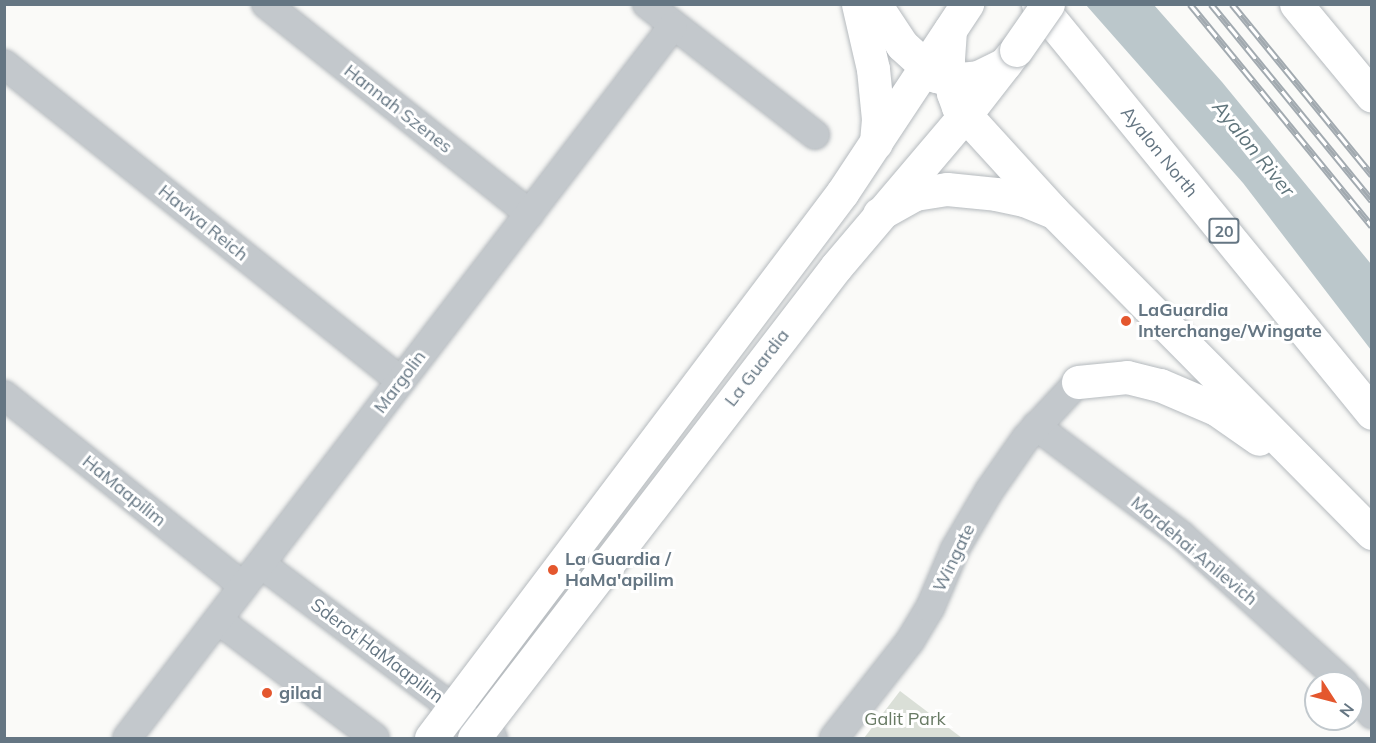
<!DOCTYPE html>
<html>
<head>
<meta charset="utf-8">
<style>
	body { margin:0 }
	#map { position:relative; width:1376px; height:743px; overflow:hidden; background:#fafaf8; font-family:Mulish,sans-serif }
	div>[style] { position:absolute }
	.green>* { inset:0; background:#dadfd7 }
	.water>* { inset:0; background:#bbc7cb }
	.roads { filter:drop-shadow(0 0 2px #b5babe) drop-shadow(0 0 2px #b5babe) }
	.minor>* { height:28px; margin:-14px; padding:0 14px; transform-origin:14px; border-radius:14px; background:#c3c8cc }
	.major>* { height:33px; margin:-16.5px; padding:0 16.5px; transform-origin:16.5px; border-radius:16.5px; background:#fff }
	.highway>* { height:33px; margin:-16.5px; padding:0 16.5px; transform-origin:16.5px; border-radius:16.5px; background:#fff }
	.rail>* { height:7px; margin-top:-3.5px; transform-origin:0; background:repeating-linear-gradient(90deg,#fff 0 14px,#a2aab0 0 28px); box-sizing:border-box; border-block:2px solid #a2aab0 }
	.bridges { filter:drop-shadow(0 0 2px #b5babe) drop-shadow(0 0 2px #b5babe) }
	.major-bridge>* { height:33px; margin:-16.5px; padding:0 16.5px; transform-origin:16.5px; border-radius:16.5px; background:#fff }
	.dots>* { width:16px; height:16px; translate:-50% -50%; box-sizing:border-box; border:3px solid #fff; border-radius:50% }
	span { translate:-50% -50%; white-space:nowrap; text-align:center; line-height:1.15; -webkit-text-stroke:6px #fff; paint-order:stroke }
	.shield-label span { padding:2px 4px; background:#fff; border:2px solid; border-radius:4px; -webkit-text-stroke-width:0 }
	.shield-label { font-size:16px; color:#657683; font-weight:700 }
	.street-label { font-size:18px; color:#657683 }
	.poi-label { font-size:18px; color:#657683; font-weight:700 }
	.left { translate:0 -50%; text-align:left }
	.park-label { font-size:18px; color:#687a64 }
	.water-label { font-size:20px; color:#60757c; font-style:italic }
	.frame { position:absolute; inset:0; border:6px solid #657683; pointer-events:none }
	.north { position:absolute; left:1304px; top:671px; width:60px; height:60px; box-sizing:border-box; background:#fff; border:2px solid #c1c8cd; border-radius:50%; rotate:126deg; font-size:16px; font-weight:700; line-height:24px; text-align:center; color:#657683 }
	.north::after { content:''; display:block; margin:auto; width:21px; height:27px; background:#e4572e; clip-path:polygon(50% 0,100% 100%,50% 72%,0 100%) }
</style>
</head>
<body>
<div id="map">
	<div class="green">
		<div style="clip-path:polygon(900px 691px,962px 738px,864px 738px)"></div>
	</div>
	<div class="water">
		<div style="clip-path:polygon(1086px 5px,1154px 5px,1222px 82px,1371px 264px,1371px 350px,1243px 183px)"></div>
	</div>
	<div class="roads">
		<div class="minor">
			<div style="left:266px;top:4px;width:337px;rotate:38.5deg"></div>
			<div style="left:647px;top:4px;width:213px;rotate:37.9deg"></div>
			<div style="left:4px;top:64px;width:508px;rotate:38.61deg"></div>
			<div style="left:4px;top:395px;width:306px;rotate:38.6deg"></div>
			<div style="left:1036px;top:426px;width:181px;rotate:36.9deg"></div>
			<div style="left:1181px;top:535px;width:220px;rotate:42.2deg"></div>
			<div style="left:261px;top:564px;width:290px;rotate:36.9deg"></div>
			<div style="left:218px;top:620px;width:196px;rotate:36.9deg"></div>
			<div style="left:1352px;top:692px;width:30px;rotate:48deg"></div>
			<div style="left:127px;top:738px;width:897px;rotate:-52.52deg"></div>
			<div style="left:834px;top:738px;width:123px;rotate:-51.9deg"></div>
			<div style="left:910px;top:641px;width:39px;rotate:-59deg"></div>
			<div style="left:930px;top:608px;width:64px;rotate:-67deg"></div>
			<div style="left:955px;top:549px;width:67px;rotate:-59.6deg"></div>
			<div style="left:989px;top:491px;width:65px;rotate:-55.1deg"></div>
			<div style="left:1026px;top:438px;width:76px;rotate:-47.1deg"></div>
		</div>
		<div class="major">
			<div style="left:431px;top:738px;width:683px;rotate:-52.98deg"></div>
			<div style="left:842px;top:193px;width:227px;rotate:-56.5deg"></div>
			<div style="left:474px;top:738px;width:594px;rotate:-52.45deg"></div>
			<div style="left:836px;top:267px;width:199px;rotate:-49.7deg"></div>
			<div style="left:965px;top:115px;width:75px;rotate:-52.1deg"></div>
		</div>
		<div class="highway">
			<div style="left:858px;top:4px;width:67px;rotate:77deg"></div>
			<div style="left:873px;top:69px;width:50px;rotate:84.3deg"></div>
			<div style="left:878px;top:119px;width:24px;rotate:95deg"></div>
			<div style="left:875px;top:4px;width:49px;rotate:56.6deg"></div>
			<div style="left:902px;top:45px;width:46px;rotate:42.4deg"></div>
			<div style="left:936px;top:76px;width:15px;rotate:16deg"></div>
			<div style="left:950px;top:80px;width:28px;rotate:-6deg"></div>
			<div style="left:978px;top:77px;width:30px;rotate:-26deg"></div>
			<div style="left:1038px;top:4px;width:528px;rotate:50.76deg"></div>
			<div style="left:1296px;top:4px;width:119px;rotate:50.4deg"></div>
			<div style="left:950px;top:30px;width:32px;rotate:94deg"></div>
			<div style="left:948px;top:62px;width:31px;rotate:81deg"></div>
			<div style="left:953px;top:93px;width:15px;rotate:70deg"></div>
			<div style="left:958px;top:107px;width:141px;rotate:47.6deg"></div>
			<div style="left:1053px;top:211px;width:453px;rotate:45.3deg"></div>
			<div style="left:879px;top:214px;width:41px;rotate:-29.1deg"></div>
			<div style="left:915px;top:194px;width:32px;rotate:-9deg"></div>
			<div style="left:947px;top:189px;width:49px;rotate:5.8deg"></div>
			<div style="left:996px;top:194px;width:29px;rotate:12deg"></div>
			<div style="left:1024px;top:200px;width:29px;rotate:22deg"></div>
			<div style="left:1078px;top:382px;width:49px;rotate:-5.8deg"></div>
			<div style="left:1127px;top:377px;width:34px;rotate:14deg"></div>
			<div style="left:1160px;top:385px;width:61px;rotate:23.2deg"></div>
			<div style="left:1216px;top:409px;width:52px;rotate:34.9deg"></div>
		</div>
	</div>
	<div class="rail">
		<div style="left:1190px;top:4px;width:287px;rotate:50.7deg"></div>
		<div style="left:1211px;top:4px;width:254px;rotate:50.7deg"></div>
		<div style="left:1232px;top:4px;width:221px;rotate:50.7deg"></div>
	</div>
	<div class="bridges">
		<div class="major-bridge">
			<div style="left:1016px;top:50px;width:56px;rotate:-55.2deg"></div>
		</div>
	</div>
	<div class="dots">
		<div style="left:1126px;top:321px;background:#e4572e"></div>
		<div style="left:553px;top:570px;background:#e4572e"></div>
		<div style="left:267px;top:693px;background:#e4572e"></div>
	</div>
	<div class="shield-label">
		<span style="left:1224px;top:231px">20</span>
	</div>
	<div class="street-label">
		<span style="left:398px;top:109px;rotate:38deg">Hannah Szenes</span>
		<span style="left:1159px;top:152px;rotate:51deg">Ayalon North</span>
		<span style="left:203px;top:223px;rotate:39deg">Haviva Reich</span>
		<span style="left:757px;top:368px;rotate:-52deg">La Guardia</span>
		<span style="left:400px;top:382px;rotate:-53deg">Margolin</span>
		<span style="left:124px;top:491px;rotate:39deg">HaMaapilim</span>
		<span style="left:1194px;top:551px;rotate:40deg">Mordehai Anilevich</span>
		<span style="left:954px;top:558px;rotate:-64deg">Wingate</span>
		<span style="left:377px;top:651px;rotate:37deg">Sderot HaMaapilim</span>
	</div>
	<div class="poi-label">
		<span class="left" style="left:1138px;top:321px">LaGuardia<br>Interchange/Wingate</span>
		<span class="left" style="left:565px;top:570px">La Guardia /<br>HaMa'apilim</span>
		<span class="left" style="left:279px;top:693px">gilad</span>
	</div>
	<div class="park-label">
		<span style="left:905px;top:719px">Galit Park</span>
	</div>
	<div class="water-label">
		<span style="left:1254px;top:148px;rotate:51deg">Ayalon River</span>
	</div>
	<div class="frame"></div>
	<div class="north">N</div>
</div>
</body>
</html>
